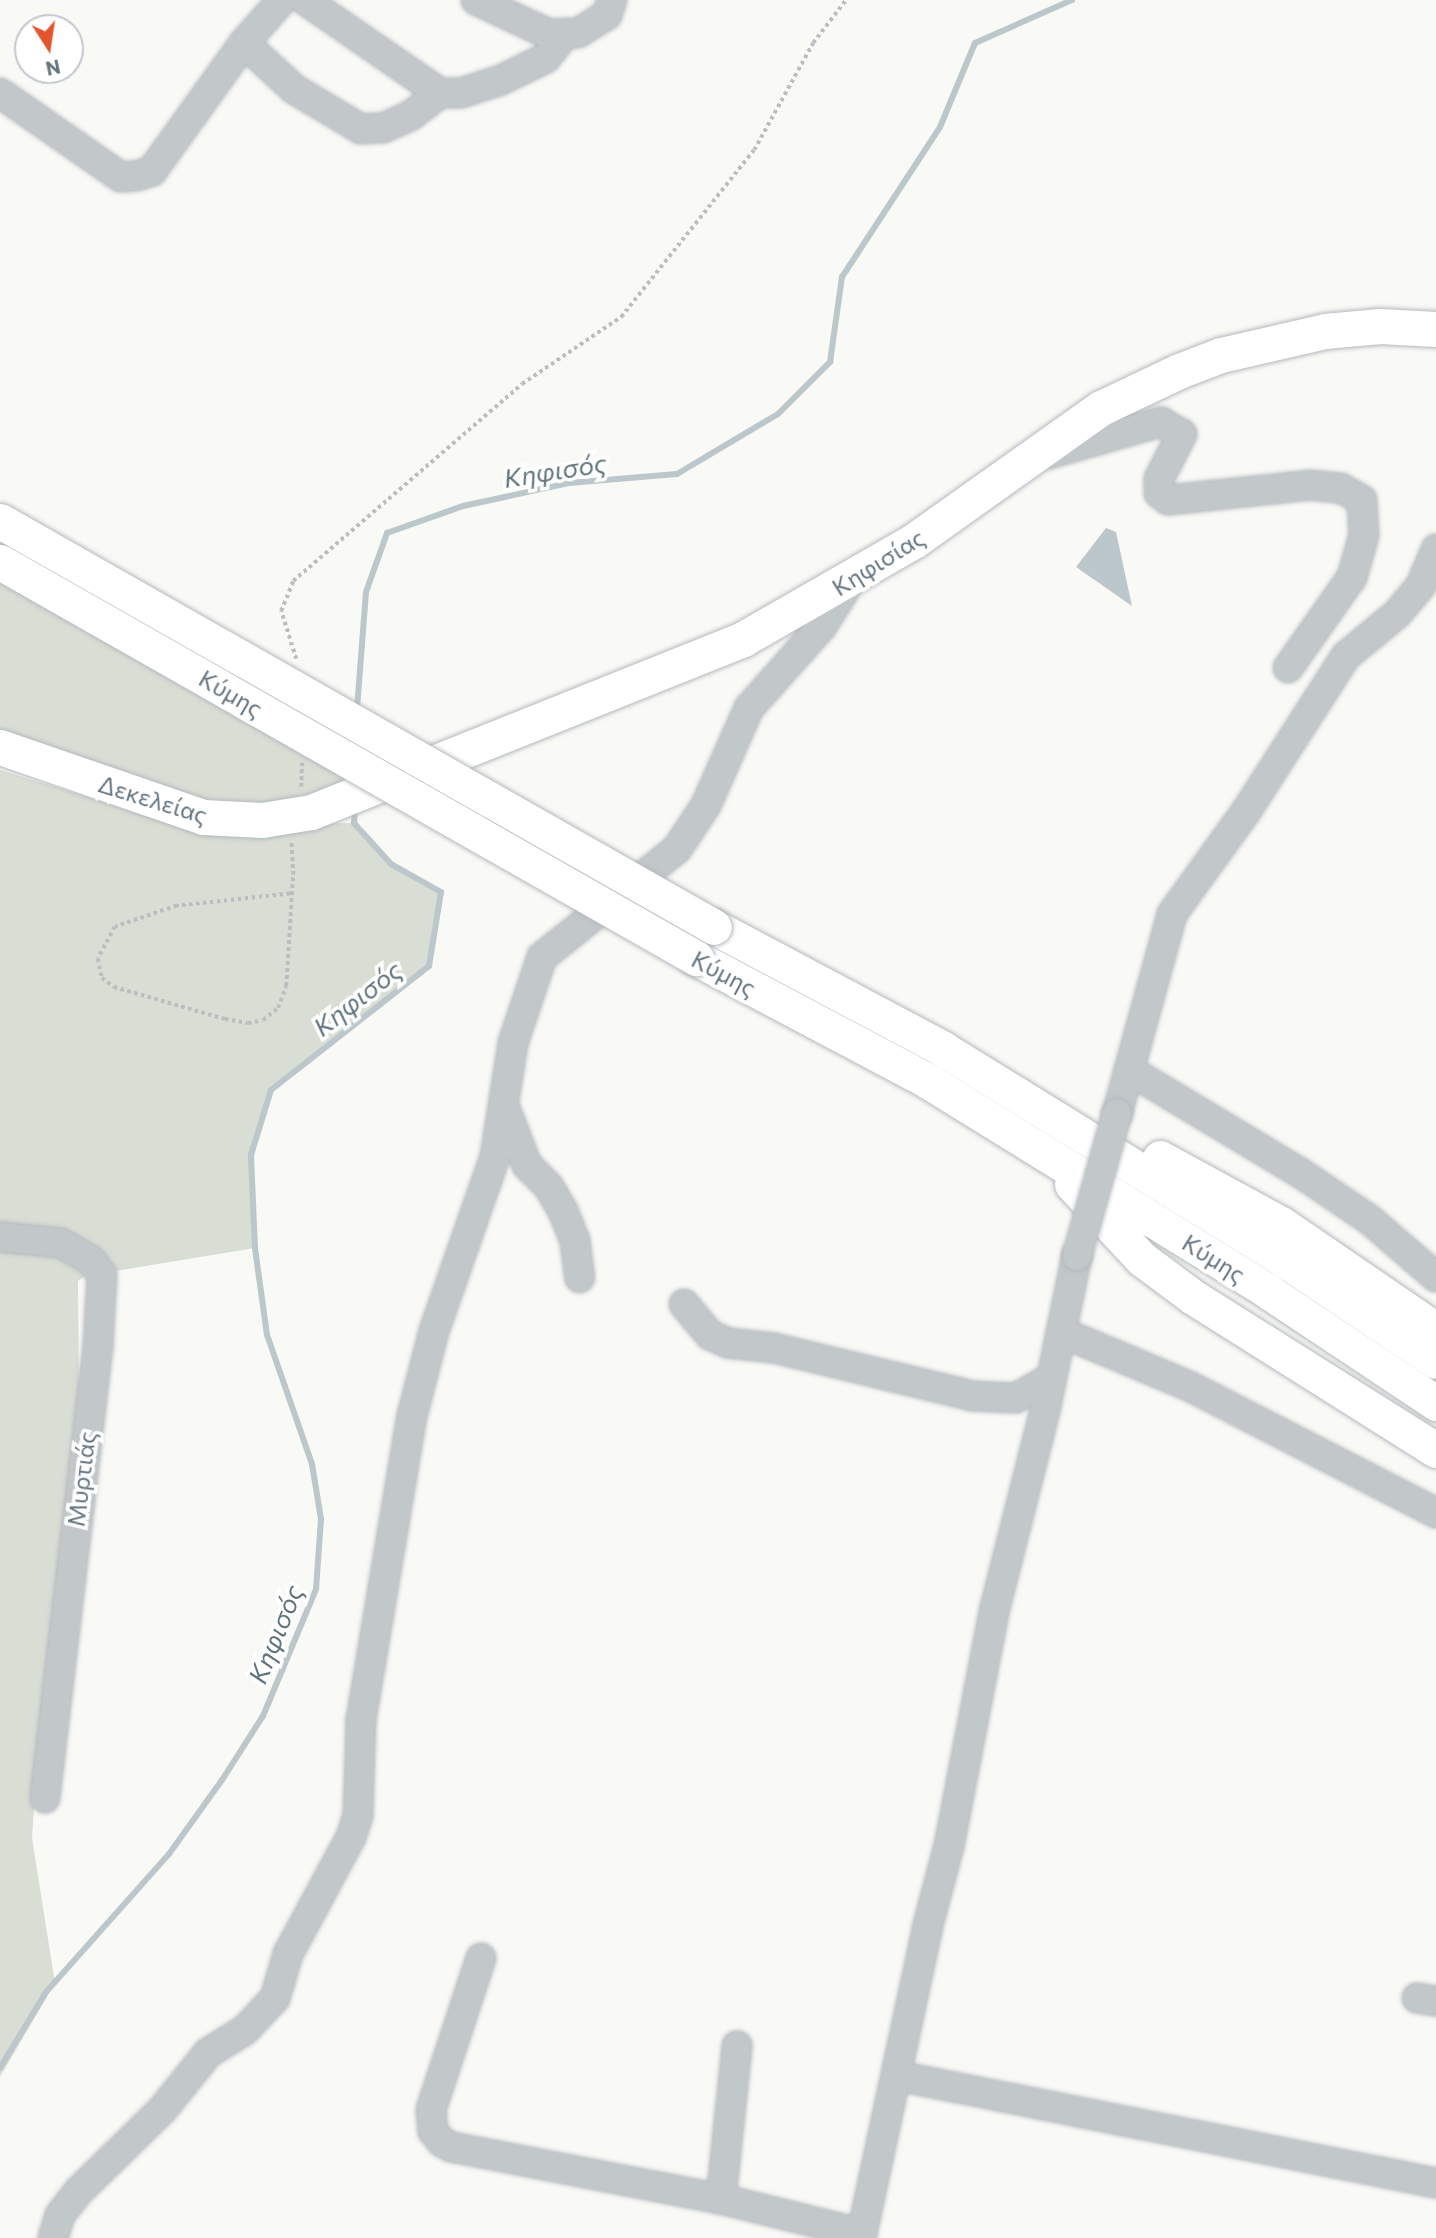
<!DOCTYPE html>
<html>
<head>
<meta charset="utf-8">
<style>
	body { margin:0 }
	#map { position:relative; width:1436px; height:2238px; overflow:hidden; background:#f9f9f6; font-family:Commissioner,sans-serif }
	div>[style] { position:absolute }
	.green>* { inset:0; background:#d9ded5 }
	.water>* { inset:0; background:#bbc7cb }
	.stream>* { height:6px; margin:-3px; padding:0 3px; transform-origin:3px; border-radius:3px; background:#bbc7cb }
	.path>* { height:3.5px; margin-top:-1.75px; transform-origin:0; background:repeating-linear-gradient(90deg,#babec1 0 3.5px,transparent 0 7px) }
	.roads { filter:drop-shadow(0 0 2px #b4b9bd) drop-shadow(0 0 2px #b4b9bd) }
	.minor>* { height:28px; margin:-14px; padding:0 14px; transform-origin:14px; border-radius:14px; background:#c2c7ca }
	.major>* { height:35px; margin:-17.5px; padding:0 17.5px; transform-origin:17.5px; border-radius:17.5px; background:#fff }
	.bridges { filter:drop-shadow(0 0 2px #b4b9bd) drop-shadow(0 0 2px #b4b9bd) }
	.minor-bridge>* { height:28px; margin:-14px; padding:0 14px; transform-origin:14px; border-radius:14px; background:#c2c7ca }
	.major-bridge>* { height:35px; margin:-17.5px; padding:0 17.5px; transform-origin:17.5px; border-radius:17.5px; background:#fff }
	span { translate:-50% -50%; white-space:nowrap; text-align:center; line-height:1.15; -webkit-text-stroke:7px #fff; paint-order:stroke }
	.street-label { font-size:24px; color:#647581 }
	.water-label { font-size:26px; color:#5f747b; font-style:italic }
	.north { position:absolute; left:14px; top:14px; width:70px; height:70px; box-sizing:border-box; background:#fff; border:2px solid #c1c8cd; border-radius:50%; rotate:168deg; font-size:19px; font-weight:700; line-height:28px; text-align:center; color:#647581 }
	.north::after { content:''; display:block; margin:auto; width:24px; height:32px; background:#e2552e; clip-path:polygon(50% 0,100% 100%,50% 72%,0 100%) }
</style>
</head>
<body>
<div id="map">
	<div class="green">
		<div style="clip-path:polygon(0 572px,371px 787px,234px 812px,0 736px)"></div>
		<div style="clip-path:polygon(0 770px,182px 826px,354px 823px,391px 864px,441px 892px,429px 966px,271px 1091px,251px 1155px,255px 1248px,85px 1276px,78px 1281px,79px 1402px,37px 1764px,32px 1838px,55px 1983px,0 2077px)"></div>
	</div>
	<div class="water">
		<div style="clip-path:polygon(1106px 528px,1116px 532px,1132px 606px,1076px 567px)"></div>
	</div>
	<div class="stream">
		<div style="left:357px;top:709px;width:117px;rotate:-85.6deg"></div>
		<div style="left:366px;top:592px;width:63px;rotate:-70.4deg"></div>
		<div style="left:387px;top:533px;width:81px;rotate:-19.6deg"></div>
		<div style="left:463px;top:506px;width:108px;rotate:-12.2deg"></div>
		<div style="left:569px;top:483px;width:108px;rotate:-4.8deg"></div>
		<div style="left:677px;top:474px;width:117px;rotate:-30.7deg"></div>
		<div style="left:778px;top:414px;width:74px;rotate:-45deg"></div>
		<div style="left:830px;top:362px;width:86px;rotate:-82deg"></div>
		<div style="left:842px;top:277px;width:179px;rotate:-56.8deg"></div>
		<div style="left:940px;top:127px;width:91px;rotate:-67.4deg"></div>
		<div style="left:975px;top:43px;width:106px;rotate:-23.9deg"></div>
		<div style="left:0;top:2068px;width:89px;rotate:-58.8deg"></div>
		<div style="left:46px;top:1992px;width:185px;rotate:-48.3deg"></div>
		<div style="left:169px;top:1854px;width:91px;rotate:-54.4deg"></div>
		<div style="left:222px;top:1780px;width:76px;rotate:-57.4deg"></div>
		<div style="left:263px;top:1716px;width:138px;rotate:-67.3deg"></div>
		<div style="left:316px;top:1589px;width:70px;rotate:-85.9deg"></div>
		<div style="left:321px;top:1519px;width:56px;rotate:-99.3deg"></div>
		<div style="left:312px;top:1464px;width:137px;rotate:-109.2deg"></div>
		<div style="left:267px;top:1335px;width:88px;rotate:-97.9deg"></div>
		<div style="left:255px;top:1248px;width:93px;rotate:-92.5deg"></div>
		<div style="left:251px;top:1155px;width:68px;rotate:-72.9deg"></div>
		<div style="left:271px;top:1090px;width:201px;rotate:-38.1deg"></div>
		<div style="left:429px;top:966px;width:75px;rotate:-80.8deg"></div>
		<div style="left:441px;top:892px;width:57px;rotate:-150.8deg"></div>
		<div style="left:391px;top:864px;width:55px;rotate:-132.1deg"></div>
		<div style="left:354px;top:823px;width:15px;rotate:-86deg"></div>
	</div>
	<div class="path">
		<div style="left:296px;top:659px;width:50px;rotate:-107.4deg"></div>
		<div style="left:281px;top:611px;width:32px;rotate:-68deg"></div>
		<div style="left:293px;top:581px;width:302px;rotate:-40.7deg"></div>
		<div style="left:522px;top:384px;width:120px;rotate:-34.1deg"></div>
		<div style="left:621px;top:317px;width:213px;rotate:-51.5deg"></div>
		<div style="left:754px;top:150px;width:122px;rotate:-61.1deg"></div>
		<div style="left:813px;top:43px;width:54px;rotate:-52.5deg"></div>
		<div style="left:301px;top:787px;width:24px;rotate:-88deg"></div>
		<div style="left:290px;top:894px;width:114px;rotate:173.9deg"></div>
		<div style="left:177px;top:906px;width:65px;rotate:161.3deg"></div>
		<div style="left:115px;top:927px;width:36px;rotate:118deg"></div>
		<div style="left:98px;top:959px;width:19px;rotate:78deg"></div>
		<div style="left:102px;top:978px;width:15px;rotate:37deg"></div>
		<div style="left:114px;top:987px;width:116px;rotate:16.1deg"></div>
		<div style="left:225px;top:1019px;width:23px;rotate:10deg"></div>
		<div style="left:248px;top:1023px;width:15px;rotate:-11deg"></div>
		<div style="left:263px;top:1020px;width:19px;rotate:-39deg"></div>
		<div style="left:278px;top:1008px;width:23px;rotate:-70deg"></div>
		<div style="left:286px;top:986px;width:111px;rotate:-86.4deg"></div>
		<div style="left:293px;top:875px;width:35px;rotate:-93deg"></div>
	</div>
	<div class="roads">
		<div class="minor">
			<div style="left:305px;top:0;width:164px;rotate:34.6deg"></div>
			<div style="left:440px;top:93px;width:21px"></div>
			<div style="left:461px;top:93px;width:40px;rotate:-18deg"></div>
			<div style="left:499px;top:81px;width:52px;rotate:-26.1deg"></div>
			<div style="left:546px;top:58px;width:31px;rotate:-52deg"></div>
			<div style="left:476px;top:0;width:81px;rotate:25deg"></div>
			<div style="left:549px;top:34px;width:29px;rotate:-2deg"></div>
			<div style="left:578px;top:33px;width:34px;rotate:-32deg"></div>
			<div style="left:607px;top:15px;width:16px;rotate:-72deg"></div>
			<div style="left:244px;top:43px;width:68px;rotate:42.6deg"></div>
			<div style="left:294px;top:89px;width:78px;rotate:30.8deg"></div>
			<div style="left:361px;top:129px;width:22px;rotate:-3deg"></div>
			<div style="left:383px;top:128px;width:30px;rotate:-24deg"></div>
			<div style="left:410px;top:116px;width:38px;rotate:-37deg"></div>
			<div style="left:0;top:93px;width:147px;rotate:34.8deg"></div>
			<div style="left:121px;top:177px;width:15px;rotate:-4deg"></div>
			<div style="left:136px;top:176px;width:17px;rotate:-17deg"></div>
			<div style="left:152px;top:171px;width:158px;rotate:-54.3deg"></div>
			<div style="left:244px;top:43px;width:57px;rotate:-48.5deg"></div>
			<div style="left:1045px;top:455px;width:121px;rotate:-15.9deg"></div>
			<div style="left:1161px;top:422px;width:24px;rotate:30deg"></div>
			<div style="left:1182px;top:434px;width:51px;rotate:117.1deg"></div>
			<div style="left:1159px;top:479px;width:14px;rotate:90deg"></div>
			<div style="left:1159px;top:493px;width:11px;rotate:38deg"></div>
			<div style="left:1168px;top:500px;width:143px;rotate:-6deg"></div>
			<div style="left:1310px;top:485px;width:31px;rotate:6deg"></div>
			<div style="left:1341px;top:488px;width:24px;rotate:30deg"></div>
			<div style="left:1362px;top:500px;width:35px;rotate:87deg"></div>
			<div style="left:1364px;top:535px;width:44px;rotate:105.9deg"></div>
			<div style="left:1352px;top:577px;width:111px;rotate:125.1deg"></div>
			<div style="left:1129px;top:1070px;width:198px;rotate:31deg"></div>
			<div style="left:1299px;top:1172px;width:86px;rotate:34.1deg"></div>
			<div style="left:1370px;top:1220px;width:87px;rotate:40.8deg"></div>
			<div style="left:506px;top:1111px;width:58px;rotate:68.7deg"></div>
			<div style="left:527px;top:1165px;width:31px;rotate:45deg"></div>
			<div style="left:549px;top:1187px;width:28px;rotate:60deg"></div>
			<div style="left:563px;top:1211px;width:31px;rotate:68deg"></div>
			<div style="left:575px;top:1240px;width:38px;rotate:83deg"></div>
			<div style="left:1117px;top:1114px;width:207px;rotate:-74.6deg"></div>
			<div style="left:1172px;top:914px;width:128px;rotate:-54.2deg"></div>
			<div style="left:1247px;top:810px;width:183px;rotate:-57.3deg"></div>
			<div style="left:1346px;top:656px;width:66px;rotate:-39.5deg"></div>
			<div style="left:1397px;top:614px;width:38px;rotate:-50deg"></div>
			<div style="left:1421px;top:585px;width:39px;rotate:-67deg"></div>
			<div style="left:0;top:1237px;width:61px;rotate:5.6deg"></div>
			<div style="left:61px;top:1243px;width:34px;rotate:30deg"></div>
			<div style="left:91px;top:1260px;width:19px;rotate:54deg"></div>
			<div style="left:102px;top:1275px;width:71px;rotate:93.2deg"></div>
			<div style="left:98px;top:1346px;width:455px;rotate:96.7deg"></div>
			<div style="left:684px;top:1304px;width:40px;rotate:50deg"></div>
			<div style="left:710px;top:1335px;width:20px;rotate:24deg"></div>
			<div style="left:728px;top:1343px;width:46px;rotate:6.2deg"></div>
			<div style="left:774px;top:1348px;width:204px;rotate:13.6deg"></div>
			<div style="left:972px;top:1396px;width:44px;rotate:2.6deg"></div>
			<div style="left:1016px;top:1398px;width:39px;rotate:-30deg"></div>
			<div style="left:1061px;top:1332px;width:141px;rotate:22.9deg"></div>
			<div style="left:1191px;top:1387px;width:276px;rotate:27.2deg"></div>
			<div style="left:481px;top:1958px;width:160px;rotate:108.2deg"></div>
			<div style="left:431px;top:2110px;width:21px;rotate:85deg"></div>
			<div style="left:433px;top:2131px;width:14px;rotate:51deg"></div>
			<div style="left:442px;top:2142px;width:10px;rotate:29deg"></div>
			<div style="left:451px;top:2147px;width:275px;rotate:10.9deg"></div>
			<div style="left:721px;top:2199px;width:145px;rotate:13.9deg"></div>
			<div style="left:1417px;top:1998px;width:19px;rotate:9deg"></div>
			<div style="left:898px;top:2076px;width:549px;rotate:11.25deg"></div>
			<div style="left:721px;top:2199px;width:154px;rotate:-84deg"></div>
			<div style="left:53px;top:2238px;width:24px;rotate:-73deg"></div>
			<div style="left:60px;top:2215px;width:31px;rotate:-52deg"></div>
			<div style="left:79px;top:2191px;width:117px;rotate:-44.3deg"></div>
			<div style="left:163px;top:2109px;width:72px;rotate:-51.2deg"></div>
			<div style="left:208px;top:2053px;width:44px;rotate:-31.9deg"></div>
			<div style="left:245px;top:2030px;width:44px;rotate:-46.8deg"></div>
			<div style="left:275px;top:1998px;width:46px;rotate:-73.5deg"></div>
			<div style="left:288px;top:1954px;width:133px;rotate:-61.7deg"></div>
			<div style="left:351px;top:1837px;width:23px;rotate:-72deg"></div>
			<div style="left:358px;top:1815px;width:95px;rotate:-88.2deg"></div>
			<div style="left:361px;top:1720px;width:308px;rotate:-80.5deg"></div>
			<div style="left:412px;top:1416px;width:88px;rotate:-75.5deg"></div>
			<div style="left:434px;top:1331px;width:184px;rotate:-70.7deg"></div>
			<div style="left:495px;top:1157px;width:115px;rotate:-81deg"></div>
			<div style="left:513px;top:1043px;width:91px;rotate:-71.4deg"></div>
			<div style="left:542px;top:957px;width:173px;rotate:-38.7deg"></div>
			<div style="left:677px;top:849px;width:53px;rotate:-56.6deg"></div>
			<div style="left:706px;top:805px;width:106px;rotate:-66.1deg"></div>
			<div style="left:749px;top:708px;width:110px;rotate:-48.3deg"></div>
			<div style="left:822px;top:626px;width:54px;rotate:-57.8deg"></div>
			<div style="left:861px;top:2238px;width:316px;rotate:-77.9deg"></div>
			<div style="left:927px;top:1929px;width:86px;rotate:-75.2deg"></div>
			<div style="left:949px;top:1846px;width:242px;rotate:-79.1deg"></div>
			<div style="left:995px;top:1608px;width:204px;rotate:-75.8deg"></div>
			<div style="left:1045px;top:1410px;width:157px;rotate:-78.3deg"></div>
		</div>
		<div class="major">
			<div style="left:0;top:747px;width:215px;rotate:19deg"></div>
			<div style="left:203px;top:817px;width:59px;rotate:2.9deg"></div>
			<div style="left:262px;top:820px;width:50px;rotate:-9.3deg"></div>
			<div style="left:311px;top:812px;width:465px;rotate:-21.8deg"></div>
			<div style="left:743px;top:639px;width:198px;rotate:-29.9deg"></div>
			<div style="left:915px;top:540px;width:228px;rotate:-35.4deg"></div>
			<div style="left:1101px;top:408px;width:86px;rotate:-25.4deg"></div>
			<div style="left:1179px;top:371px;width:45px;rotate:-20.9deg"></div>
			<div style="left:1221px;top:355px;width:107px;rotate:-13deg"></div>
			<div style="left:1325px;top:331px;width:55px;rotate:-5.2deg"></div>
			<div style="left:1380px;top:326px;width:56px;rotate:3.1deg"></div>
			<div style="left:714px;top:927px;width:259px;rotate:28deg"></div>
			<div style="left:943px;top:1049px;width:403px;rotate:31.7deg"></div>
			<div style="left:1286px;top:1261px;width:180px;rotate:33.7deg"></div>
			<div style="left:696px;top:958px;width:263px;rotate:27.9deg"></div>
			<div style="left:928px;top:1081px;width:401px;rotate:31.7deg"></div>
			<div style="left:1269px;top:1292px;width:201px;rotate:33.6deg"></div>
			<div style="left:1160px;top:1158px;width:138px;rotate:28.6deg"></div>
			<div style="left:1281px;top:1224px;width:188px;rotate:34.4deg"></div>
			<div style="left:1072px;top:1184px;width:103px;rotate:47deg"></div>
			<div style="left:1142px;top:1259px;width:64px;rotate:36.7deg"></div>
			<div style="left:1193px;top:1297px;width:287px;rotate:32.2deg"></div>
		</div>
	</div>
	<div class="bridges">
		<div class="minor-bridge">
			<div style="left:1077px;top:1256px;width:148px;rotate:-74.3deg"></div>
		</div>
		<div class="major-bridge">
			<div style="left:0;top:521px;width:821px;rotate:29.62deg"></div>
			<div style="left:0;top:562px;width:801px;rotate:29.64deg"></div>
		</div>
	</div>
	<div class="street-label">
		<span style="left:878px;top:562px;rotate:-32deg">Κηφισίας</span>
		<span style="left:231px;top:693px;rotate:30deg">Κύμης</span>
		<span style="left:153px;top:799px;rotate:17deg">Δεκελείας</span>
		<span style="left:724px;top:973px;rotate:28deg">Κύμης</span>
		<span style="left:1214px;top:1258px;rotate:32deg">Κύμης</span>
		<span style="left:81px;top:1479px;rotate:-83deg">Μυρτιάς</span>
	</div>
	<div class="water-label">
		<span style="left:555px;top:470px;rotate:-9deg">Κηφισός</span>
		<span style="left:357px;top:998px;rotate:-38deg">Κηφισός</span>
		<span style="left:275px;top:1634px;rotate:-68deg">Κηφισός</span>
	</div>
	<div class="north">N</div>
</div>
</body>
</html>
